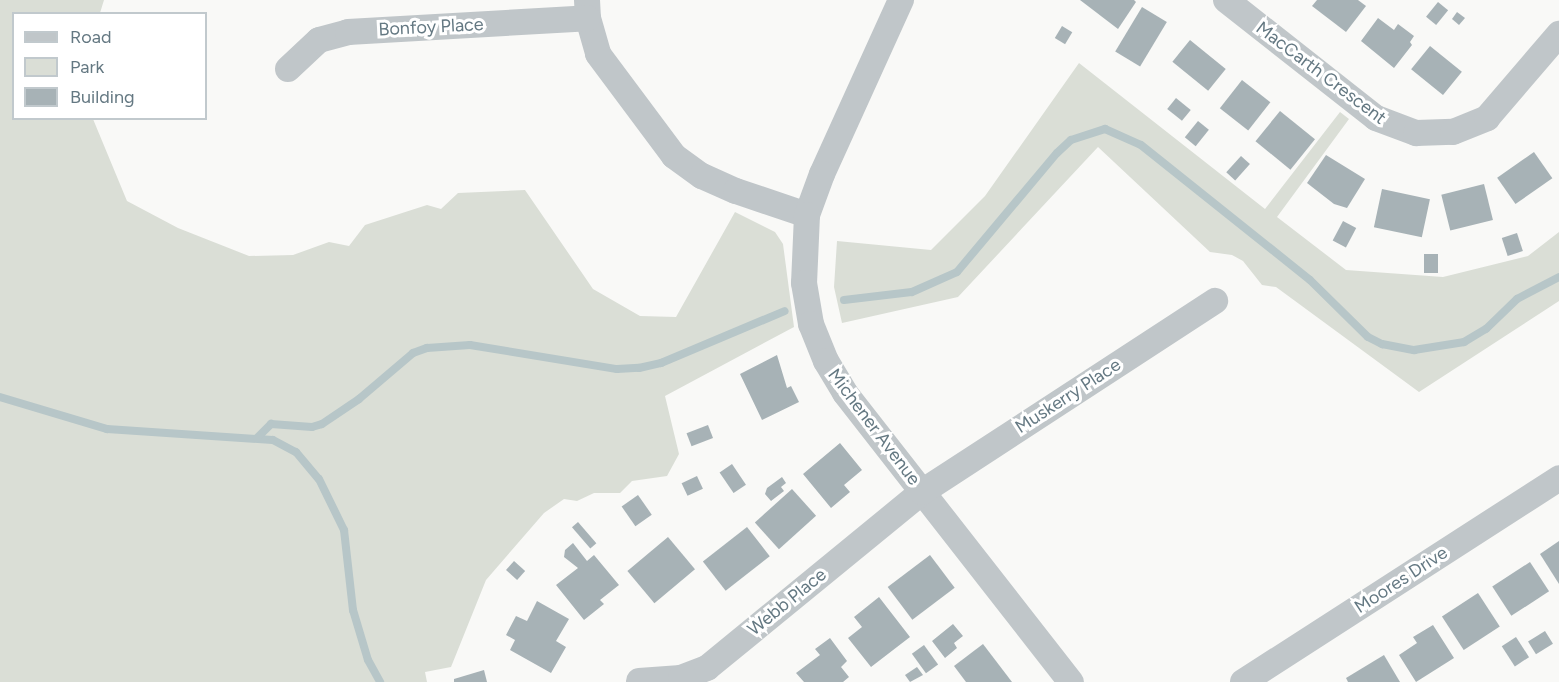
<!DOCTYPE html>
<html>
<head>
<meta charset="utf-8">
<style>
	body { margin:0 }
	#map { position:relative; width:1559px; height:682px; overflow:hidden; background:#f9f9f7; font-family:Figtree,sans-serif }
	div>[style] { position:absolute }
	.green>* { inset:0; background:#daded6 }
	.stream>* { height:8px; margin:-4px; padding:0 4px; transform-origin:4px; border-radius:4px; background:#b7c6c8 }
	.building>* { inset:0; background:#a7b2b6; transform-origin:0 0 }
	.minor>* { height:26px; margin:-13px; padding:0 13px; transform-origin:13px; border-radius:13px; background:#c0c6c9 }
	span { translate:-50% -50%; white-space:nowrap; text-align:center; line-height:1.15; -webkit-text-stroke:6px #fff; paint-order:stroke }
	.street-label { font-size:18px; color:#647882 }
	.legend { position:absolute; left:12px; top:12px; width:195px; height:108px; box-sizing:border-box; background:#fff; border:2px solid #c1c9cd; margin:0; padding:8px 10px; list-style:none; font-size:18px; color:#647882 }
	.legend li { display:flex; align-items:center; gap:12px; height:30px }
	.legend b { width:30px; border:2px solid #c1c9cd }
</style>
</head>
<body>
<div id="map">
	<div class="green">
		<div style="clip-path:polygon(0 0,104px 0,100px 13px,14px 14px,14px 118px,93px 119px,127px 201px,178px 228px,249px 256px,293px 255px,329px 242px,349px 246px,365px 225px,427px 205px,441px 209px,458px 193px,525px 190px,593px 289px,640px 316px,676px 317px,735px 212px,775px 232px,783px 244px,794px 327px,665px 396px,679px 454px,667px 476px,632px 481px,620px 493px,594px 493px,577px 501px,564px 499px,544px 513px,486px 580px,451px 667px,425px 672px,427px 682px,0 682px)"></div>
		<div style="clip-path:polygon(1079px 63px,1265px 209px,1340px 112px,1349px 119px,1277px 217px,1346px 270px,1443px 277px,1528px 256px,1559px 232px,1559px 301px,1419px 392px,1276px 287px,1262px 285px,1243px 261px,1232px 255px,1210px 252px,1098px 147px,958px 297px,842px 323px,834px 287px,837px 241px,931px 250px,985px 196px)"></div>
	</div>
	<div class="stream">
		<div style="left:844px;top:300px;width:68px;rotate:-6.7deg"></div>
		<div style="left:912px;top:292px;width:49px;rotate:-24deg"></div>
		<div style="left:957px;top:272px;width:155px;rotate:-50deg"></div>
		<div style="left:1057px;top:153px;width:19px;rotate:-43deg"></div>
		<div style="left:1071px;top:140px;width:36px;rotate:-18deg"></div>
		<div style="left:1105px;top:129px;width:39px;rotate:24deg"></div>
		<div style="left:1141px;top:145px;width:216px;rotate:38.6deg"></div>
		<div style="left:1310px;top:280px;width:81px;rotate:44.5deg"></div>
		<div style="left:1368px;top:337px;width:16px;rotate:27deg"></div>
		<div style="left:1382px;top:344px;width:33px;rotate:11deg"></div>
		<div style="left:1414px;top:350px;width:51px;rotate:-9.1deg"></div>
		<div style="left:1464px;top:342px;width:26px;rotate:-31deg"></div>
		<div style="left:1486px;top:329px;width:43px;rotate:-44.1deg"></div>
		<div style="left:1517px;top:299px;width:47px;rotate:-27.6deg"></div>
		<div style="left:0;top:397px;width:112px;rotate:16.7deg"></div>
		<div style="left:107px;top:429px;width:166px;rotate:3.8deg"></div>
		<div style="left:273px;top:440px;width:26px;rotate:28deg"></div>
		<div style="left:296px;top:452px;width:35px;rotate:50deg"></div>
		<div style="left:319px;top:479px;width:57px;rotate:63.9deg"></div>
		<div style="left:344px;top:530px;width:81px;rotate:83.6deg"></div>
		<div style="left:353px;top:610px;width:52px;rotate:73.3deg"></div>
		<div style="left:368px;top:660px;width:25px;rotate:61deg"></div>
		<div style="left:257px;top:438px;width:20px;rotate:-45deg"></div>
		<div style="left:271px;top:424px;width:41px;rotate:4.2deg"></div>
		<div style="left:312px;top:427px;width:10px;rotate:-17deg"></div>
		<div style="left:322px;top:424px;width:45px;rotate:-34deg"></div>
		<div style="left:359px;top:399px;width:71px;rotate:-40.4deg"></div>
		<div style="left:413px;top:353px;width:15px;rotate:-20deg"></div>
		<div style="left:427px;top:348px;width:43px;rotate:-4deg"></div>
		<div style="left:470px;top:345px;width:149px;rotate:9.3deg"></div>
		<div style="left:617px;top:369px;width:22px;rotate:-3deg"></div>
		<div style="left:639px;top:368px;width:23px;rotate:-13deg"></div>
		<div style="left:661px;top:363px;width:134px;rotate:-22.8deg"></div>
	</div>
	<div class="building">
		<div style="clip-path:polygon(1080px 0,1134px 0,1136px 2px,1118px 29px)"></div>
		<div style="clip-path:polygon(1317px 0,1358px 0,1366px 6px,1346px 32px,1312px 6px)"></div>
		<div style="left:1438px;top:2px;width:13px;height:19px;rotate:39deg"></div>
		<div style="left:1142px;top:7px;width:29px;height:52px;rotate:31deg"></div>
		<div style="clip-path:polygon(1457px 12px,1465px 18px,1459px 25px,1452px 19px)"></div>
		<div style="clip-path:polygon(1378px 18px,1394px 30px,1398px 24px,1414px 36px,1410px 42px,1412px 45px,1394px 68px,1361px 41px)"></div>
		<div style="left:1062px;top:26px;width:12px;height:14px;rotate:31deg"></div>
		<div style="left:1190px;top:40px;width:46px;height:28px;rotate:39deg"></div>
		<div style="left:1430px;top:46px;width:41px;height:30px;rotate:39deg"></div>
		<div style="left:1242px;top:80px;width:36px;height:36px;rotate:38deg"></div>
		<div style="left:1176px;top:98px;width:19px;height:14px;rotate:39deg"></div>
		<div style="left:1280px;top:111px;width:45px;height:39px;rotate:39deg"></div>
		<div style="left:1198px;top:121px;width:14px;height:21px;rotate:39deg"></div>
		<div style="left:1534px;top:152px;width:32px;height:45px;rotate:55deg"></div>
		<div style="clip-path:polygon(1326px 155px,1365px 179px,1347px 208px,1334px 204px,1307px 183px)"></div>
		<div style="left:1241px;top:156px;width:12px;height:22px;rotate:42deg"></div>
		<div style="left:1484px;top:184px;width:37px;height:44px;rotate:76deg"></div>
		<div style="left:1382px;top:189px;width:49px;height:39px;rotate:12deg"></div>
		<div style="left:1343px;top:221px;width:15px;height:22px;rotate:28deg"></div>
		<div style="left:1517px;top:233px;width:19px;height:16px;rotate:72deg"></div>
		<div style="left:1424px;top:254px;width:14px;height:19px"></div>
		<div style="clip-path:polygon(777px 355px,787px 388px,791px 386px,799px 402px,762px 420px,740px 374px)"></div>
		<div style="left:708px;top:425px;width:14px;height:23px;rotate:69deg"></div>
		<div style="clip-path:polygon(840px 443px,862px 470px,844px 485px,850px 492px,831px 508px,803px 474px)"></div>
		<div style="left:732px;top:464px;width:25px;height:15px;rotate:56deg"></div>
		<div style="left:697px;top:476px;width:14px;height:17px;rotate:65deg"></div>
		<div style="clip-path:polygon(782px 477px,786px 483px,781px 487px,784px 491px,771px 501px,765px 494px,767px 488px)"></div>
		<div style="left:792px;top:489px;width:36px;height:50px;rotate:48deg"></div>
		<div style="left:638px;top:495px;width:24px;height:20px;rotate:55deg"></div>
		<div style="left:578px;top:522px;width:28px;height:8px;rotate:49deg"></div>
		<div style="left:747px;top:527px;width:37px;height:56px;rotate:52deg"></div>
		<div style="left:668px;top:537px;width:42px;height:53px;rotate:50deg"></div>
		<div style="clip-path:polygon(1559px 541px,1559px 584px,1540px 554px)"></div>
		<div style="clip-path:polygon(573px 543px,587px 561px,594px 555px,619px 585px,600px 600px,604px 604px,584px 620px,556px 585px,578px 568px,564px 557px,565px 550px)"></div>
		<div style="left:930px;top:555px;width:41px;height:53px;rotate:53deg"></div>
		<div style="left:514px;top:561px;width:15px;height:12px;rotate:42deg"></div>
		<div style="left:1530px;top:562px;width:35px;height:45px;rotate:57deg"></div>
		<div style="left:1478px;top:593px;width:40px;height:43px;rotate:57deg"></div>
		<div style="clip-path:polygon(879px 597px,910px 637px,871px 667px,848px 638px,862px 627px,854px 617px)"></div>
		<div style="clip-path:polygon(537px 601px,569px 619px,556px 641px,566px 647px,551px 673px,510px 650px,515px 640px,506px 635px,516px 616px,527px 621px)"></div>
		<div style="clip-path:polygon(953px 624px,963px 636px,954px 643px,957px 648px,945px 658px,932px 641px)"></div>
		<div style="clip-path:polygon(1433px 625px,1454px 658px,1416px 682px,1399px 655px,1417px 643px,1413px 637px)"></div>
		<div style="left:1545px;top:631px;width:15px;height:20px;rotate:58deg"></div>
		<div style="left:1516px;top:637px;width:24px;height:17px;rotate:57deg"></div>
		<div style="clip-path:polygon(830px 638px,847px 661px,841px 667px,849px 677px,843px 682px,804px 682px,796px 673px,820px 655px,815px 649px)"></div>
		<div style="clip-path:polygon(983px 644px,1012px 682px,966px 682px,954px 666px)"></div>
		<div style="left:924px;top:645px;width:24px;height:15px;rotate:54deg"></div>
		<div style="clip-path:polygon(1384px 655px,1400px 682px,1348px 682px,1346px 678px)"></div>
		<div style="clip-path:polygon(917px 667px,923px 675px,910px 682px,905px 675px)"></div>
		<div style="clip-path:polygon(484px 670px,487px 682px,454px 682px,454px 679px)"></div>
	</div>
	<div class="minor">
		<div style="left:587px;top:0;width:18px;rotate:87deg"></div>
		<div style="left:588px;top:18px;width:37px;rotate:74deg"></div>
		<div style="left:598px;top:54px;width:127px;rotate:53.3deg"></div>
		<div style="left:674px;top:156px;width:34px;rotate:36deg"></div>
		<div style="left:702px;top:176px;width:37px;rotate:24deg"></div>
		<div style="left:736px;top:191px;width:75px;rotate:18.7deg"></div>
		<div style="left:901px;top:0;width:191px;rotate:114.4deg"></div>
		<div style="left:822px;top:174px;width:44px;rotate:110.1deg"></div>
		<div style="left:807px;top:215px;width:68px;rotate:92.5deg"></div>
		<div style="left:804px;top:283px;width:42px;rotate:80.3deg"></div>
		<div style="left:811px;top:324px;width:40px;rotate:68deg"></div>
		<div style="left:826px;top:361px;width:37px;rotate:59deg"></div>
		<div style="left:845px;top:393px;width:367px;rotate:52deg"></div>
		<div style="left:1226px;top:0;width:191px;rotate:38.2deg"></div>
		<div style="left:1376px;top:118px;width:43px;rotate:20.6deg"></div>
		<div style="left:1416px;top:133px;width:37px;rotate:-2deg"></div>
		<div style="left:1453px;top:132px;width:37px;rotate:-22deg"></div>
		<div style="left:1487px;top:118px;width:111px;rotate:-49.4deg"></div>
		<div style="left:288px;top:69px;width:42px;rotate:-43.1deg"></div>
		<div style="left:319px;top:40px;width:30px;rotate:-15deg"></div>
		<div style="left:348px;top:32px;width:240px;rotate:-3.3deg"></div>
		<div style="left:639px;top:681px;width:42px;rotate:-4.1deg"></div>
		<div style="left:681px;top:678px;width:28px;rotate:-21deg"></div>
		<div style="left:707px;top:668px;width:278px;rotate:-39.3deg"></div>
		<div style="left:922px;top:492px;width:350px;rotate:-33.1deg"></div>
		<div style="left:1243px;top:682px;width:376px;rotate:-32.8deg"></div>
	</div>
	<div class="street-label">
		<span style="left:431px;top:27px;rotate:-3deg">Bonfoy Place</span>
		<span style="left:1321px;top:73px;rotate:37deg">MacCarth Crescent</span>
		<span style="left:1068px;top:396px;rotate:-33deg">Muskerry Place</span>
		<span style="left:874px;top:427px;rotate:53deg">Michener Avenue</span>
		<span style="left:1401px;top:580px;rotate:-33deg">Moores Drive</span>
		<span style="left:787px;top:602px;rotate:-39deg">Webb Place</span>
	</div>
	<ul class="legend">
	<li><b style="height:8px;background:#c0c6c9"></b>Road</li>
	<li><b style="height:16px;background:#daded6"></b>Park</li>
	<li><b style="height:16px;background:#a7b2b6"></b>Building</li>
	</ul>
</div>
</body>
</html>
